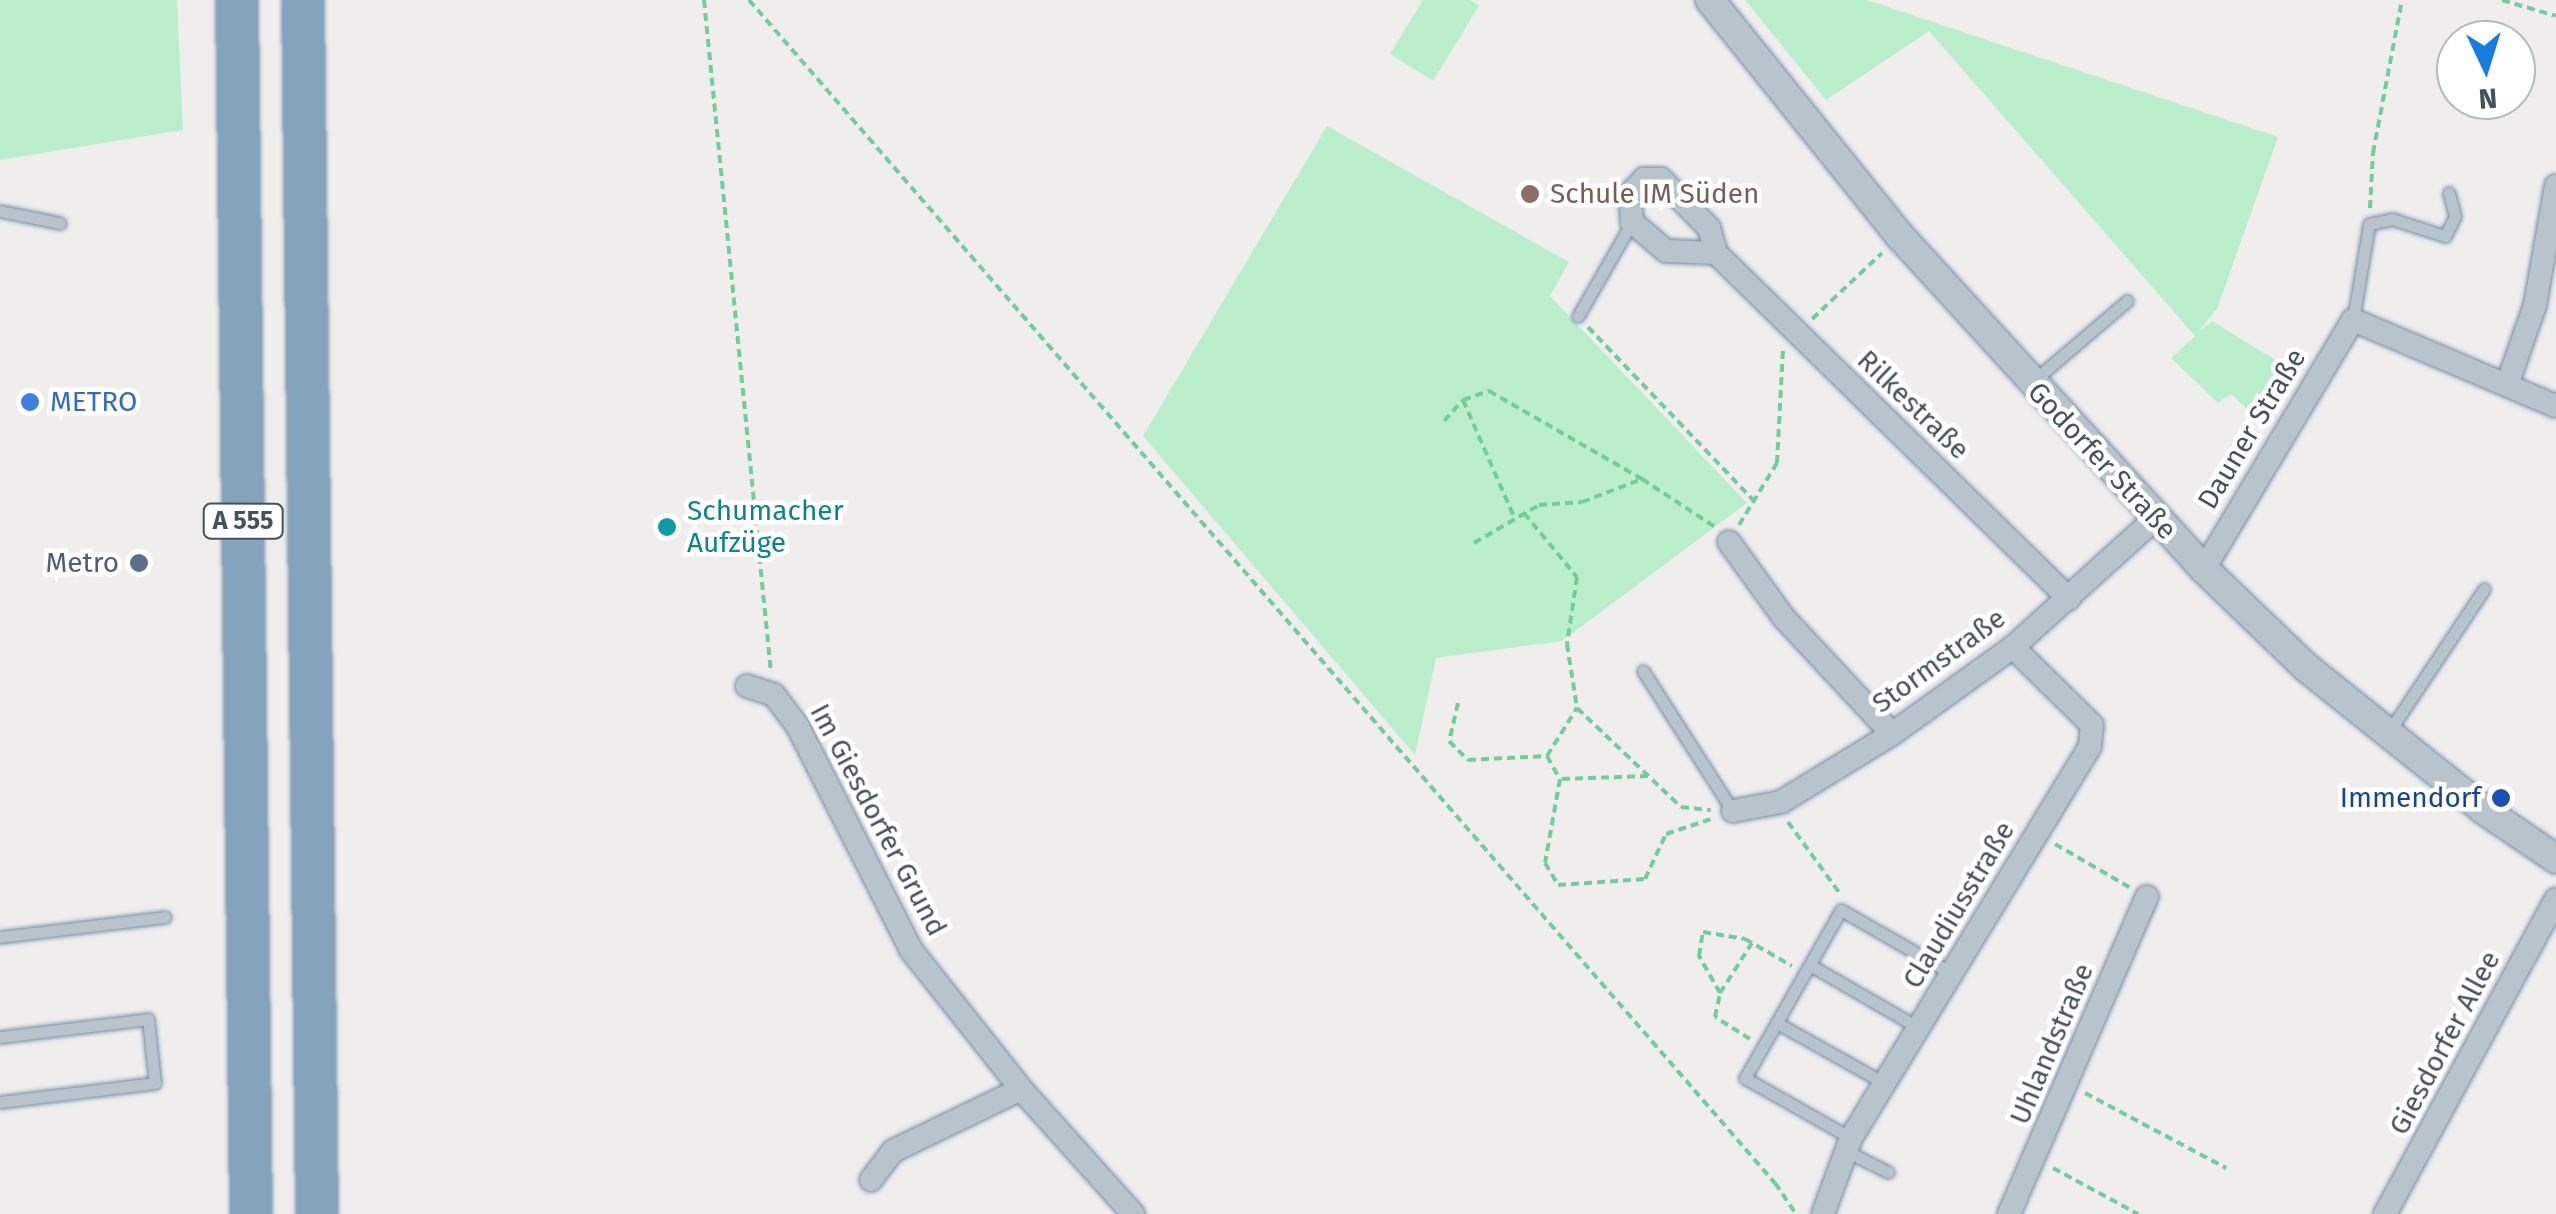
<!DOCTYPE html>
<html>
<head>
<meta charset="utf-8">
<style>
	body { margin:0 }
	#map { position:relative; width:2556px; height:1214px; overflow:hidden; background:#f0eded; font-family:"Fira Sans",sans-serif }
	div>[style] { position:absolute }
	.green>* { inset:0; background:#bbefcc }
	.path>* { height:4px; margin-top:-2px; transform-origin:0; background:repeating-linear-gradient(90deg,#73cd9b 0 8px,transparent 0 13px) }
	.roads { filter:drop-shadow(0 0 2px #708ea9) drop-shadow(0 0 2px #708ea9) }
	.service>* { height:11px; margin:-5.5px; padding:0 5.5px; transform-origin:5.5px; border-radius:5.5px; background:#b9c3cb }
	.minor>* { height:22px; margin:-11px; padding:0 11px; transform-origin:11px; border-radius:11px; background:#b9c3cb }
	.tertiary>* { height:28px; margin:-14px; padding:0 14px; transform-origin:14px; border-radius:14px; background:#b9c3cb }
	.motorway>* { height:40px; margin:-20px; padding:0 20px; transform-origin:20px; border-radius:20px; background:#84a3bd }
	.dots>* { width:28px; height:28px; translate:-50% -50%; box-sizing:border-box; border:5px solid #fff; border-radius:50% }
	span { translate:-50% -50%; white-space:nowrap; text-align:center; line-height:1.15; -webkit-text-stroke:9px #fff; paint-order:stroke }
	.shield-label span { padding:2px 8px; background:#fff; border:2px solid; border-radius:8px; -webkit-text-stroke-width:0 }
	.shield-label { font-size:25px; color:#46525b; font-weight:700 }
	.education-label { font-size:28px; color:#785e54 }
	.left { translate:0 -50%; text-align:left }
	.shop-label { font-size:28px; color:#366cbe }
	.street-label { font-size:28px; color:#46525b }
	.culture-label { font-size:28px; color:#0d838f }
	.service-label { font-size:28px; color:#4e5e75 }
	.right { translate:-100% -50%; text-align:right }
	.transit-label { font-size:28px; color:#164399 }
	.north { position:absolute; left:2436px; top:20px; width:100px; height:100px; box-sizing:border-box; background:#fff; border:2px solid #b5babd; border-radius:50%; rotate:176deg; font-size:28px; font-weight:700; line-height:40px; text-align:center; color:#46525b }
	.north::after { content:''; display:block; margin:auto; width:35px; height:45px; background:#177be0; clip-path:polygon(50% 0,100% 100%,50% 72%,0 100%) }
</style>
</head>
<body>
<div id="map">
	<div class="green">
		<div style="clip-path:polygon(0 0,177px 0,183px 130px,0 160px)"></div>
		<div style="clip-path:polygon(1423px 0,1470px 0,1479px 6px,1433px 81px,1390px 54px)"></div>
		<div style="clip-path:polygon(1745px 0,1867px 0,2278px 137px,2217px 309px,2198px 332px,2212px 321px,2290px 369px,2252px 414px,2231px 394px,2218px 403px,2171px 358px,2195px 336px,1929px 31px,1826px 100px)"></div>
		<div style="clip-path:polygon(1327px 126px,1569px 262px,1550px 296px,1747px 503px,1562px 641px,1436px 658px,1415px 755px,1143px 436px)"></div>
	</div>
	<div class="path">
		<div style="left:704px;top:0;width:675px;rotate:84.31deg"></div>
		<div style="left:749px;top:0;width:1566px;rotate:49.07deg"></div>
		<div style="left:1775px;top:1183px;width:37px;rotate:56deg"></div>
		<div style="left:2502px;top:0;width:56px;rotate:16.5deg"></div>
		<div style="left:2370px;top:208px;width:55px;rotate:-86.9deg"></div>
		<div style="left:2373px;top:153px;width:156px;rotate:-79.3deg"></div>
		<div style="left:1812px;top:319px;width:96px;rotate:-43.3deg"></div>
		<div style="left:1588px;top:327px;width:240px;rotate:46.3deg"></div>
		<div style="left:1463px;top:400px;width:128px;rotate:66.4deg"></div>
		<div style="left:1444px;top:421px;width:28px;rotate:-48deg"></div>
		<div style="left:1463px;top:400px;width:28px;rotate:-19deg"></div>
		<div style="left:1489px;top:391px;width:177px;rotate:29.9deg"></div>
		<div style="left:1524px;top:513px;width:83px;rotate:50.4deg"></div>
		<div style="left:1577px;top:577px;width:68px;rotate:98.5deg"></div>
		<div style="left:1567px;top:644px;width:65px;rotate:81.1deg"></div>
		<div style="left:1577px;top:708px;width:144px;rotate:43.6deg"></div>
		<div style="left:1681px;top:807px;width:30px;rotate:6deg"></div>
		<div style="left:1739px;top:525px;width:73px;rotate:-58.5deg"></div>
		<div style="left:1777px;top:463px;width:113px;rotate:-87deg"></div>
		<div style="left:1474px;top:543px;width:75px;rotate:-30.3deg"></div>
		<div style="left:1539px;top:505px;width:43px;rotate:-4deg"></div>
		<div style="left:1582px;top:502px;width:64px;rotate:-21deg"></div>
		<div style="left:1642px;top:479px;width:87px;rotate:33.3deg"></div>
		<div style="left:1458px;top:703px;width:39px;rotate:103deg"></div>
		<div style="left:1449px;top:741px;width:27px;rotate:45deg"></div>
		<div style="left:1468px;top:760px;width:79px;rotate:-2.9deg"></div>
		<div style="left:1547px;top:756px;width:57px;rotate:-58deg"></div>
		<div style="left:1547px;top:756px;width:26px;rotate:61deg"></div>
		<div style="left:1648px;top:776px;width:88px;rotate:178deg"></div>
		<div style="left:1560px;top:779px;width:85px;rotate:100.1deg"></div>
		<div style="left:1545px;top:863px;width:26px;rotate:59deg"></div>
		<div style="left:1558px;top:885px;width:87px;rotate:-3.9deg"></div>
		<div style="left:1645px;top:879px;width:50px;rotate:-65deg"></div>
		<div style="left:1666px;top:834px;width:51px;rotate:-18.4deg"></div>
		<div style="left:1788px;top:822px;width:90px;rotate:54deg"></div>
		<div style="left:2055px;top:844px;width:86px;rotate:30.2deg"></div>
		<div style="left:1720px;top:993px;width:59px;rotate:-57.4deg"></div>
		<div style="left:1750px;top:1039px;width:41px;rotate:-147.8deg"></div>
		<div style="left:1715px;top:1017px;width:25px;rotate:-78deg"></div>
		<div style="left:1720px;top:993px;width:43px;rotate:-119.6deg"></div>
		<div style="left:1699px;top:956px;width:24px;rotate:-81deg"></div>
		<div style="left:1703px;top:932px;width:43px;rotate:9.5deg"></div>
		<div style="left:1745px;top:939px;width:54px;rotate:29.9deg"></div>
		<div style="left:2085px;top:1093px;width:160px;rotate:28deg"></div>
		<div style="left:2053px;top:1168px;width:97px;rotate:28.4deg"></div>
	</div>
	<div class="roads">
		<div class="service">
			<div style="left:0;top:211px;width:61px;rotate:11.3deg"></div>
			<div style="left:1578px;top:316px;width:108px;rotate:-60.1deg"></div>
			<div style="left:2353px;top:320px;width:97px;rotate:-80.5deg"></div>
			<div style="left:2369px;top:224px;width:24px;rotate:-12deg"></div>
			<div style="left:2392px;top:219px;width:56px;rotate:17.8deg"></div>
			<div style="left:2445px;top:236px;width:22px;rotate:-63deg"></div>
			<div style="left:2455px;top:216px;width:24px;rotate:-105deg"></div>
			<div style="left:2032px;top:382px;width:125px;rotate:-40.5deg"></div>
			<div style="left:1643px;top:671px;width:166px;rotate:57.3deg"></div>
			<div style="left:2388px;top:733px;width:173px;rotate:-56.3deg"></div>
			<div style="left:0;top:937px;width:166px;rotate:-6.9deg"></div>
			<div style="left:1810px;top:965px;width:126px;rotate:30deg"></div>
			<div style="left:1777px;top:1023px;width:127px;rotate:29.2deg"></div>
			<div style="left:0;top:1037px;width:149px;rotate:-6.9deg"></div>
			<div style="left:148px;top:1019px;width:64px;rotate:83.8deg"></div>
			<div style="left:155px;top:1083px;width:156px;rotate:173deg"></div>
			<div style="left:1851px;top:1138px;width:122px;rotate:-150.5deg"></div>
			<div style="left:1745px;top:1078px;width:193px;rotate:-60.3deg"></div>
			<div style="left:1841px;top:910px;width:127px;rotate:29.8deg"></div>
			<div style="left:1846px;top:1151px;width:47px;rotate:26.6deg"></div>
		</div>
		<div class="minor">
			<div style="left:1716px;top:253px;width:50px;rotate:-177.7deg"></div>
			<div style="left:1666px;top:251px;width:45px;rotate:-139.5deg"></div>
			<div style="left:1632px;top:222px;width:28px;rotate:-94deg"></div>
			<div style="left:1630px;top:194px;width:21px;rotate:-47deg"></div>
			<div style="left:1644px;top:179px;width:17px"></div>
			<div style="left:1661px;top:179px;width:69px;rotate:45.6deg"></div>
			<div style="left:1709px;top:228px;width:26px;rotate:74deg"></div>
			<div style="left:1716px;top:253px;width:494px;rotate:44.4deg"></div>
			<div style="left:2507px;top:385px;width:85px;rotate:-70.7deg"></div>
			<div style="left:2535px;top:305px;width:121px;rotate:-80deg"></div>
			<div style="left:1729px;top:542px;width:94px;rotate:54.1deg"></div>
			<div style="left:1784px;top:618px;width:158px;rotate:47deg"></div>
			<div style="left:2204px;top:569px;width:290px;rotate:-59.1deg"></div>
			<div style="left:2353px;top:320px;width:220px;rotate:23deg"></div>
			<div style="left:747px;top:686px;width:28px;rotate:18deg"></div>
			<div style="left:774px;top:695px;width:40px;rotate:53deg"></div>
			<div style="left:798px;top:727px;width:250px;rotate:63.1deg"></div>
			<div style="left:911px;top:950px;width:177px;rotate:51.6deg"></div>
			<div style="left:1021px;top:1089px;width:168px;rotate:48.1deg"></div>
			<div style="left:1733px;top:811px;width:49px;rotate:-10.6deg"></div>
			<div style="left:1781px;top:802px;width:130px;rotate:-31.5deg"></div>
			<div style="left:1892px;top:734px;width:149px;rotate:-35.7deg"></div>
			<div style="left:2013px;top:647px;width:193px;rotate:-42.1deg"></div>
			<div style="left:871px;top:1180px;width:36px;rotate:-53deg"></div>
			<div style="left:893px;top:1151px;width:142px;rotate:-25.8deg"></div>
			<div style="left:1823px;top:1214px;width:81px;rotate:-69.8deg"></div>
			<div style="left:1851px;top:1138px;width:459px;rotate:-58.6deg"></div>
			<div style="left:2090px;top:746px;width:21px;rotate:-85deg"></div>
			<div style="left:2092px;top:725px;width:111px;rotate:-135.4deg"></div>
			<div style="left:2009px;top:1214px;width:346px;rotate:-66.5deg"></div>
			<div style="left:2385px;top:1214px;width:358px;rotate:-61.5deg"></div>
		</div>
		<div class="tertiary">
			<div style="left:1710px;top:0;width:303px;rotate:51.2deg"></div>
			<div style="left:1900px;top:236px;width:451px;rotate:47.6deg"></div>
			<div style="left:2204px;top:569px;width:143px;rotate:43.9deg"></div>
			<div style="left:2307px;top:668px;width:227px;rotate:38.7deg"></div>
			<div style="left:2484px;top:810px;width:87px;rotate:34.2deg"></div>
		</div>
		<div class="motorway">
			<div style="left:237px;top:0;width:1214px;rotate:89.34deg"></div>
			<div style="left:303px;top:0;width:1214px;rotate:89.34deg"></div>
		</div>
	</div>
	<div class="dots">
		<div style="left:1530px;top:194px;background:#8d6e63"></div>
		<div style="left:30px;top:402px;background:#3f7fe0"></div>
		<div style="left:667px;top:527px;background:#0f9aa8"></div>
		<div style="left:139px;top:563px;background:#5c6f8a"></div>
		<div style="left:2501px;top:798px;background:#1a4fb4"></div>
	</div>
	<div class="shield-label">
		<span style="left:243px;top:521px">A 555</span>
	</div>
	<div class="education-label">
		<span class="left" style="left:1550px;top:194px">Schule IM Süden</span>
	</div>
	<div class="shop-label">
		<span class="left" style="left:50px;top:402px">METRO</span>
	</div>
	<div class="street-label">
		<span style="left:1913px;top:405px;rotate:44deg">Rilkestraße</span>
		<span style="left:2252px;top:429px;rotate:-59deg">Dauner Straße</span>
		<span style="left:2102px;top:461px;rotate:47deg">Godorfer Straße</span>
		<span style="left:1939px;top:661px;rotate:-36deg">Stormstraße</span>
		<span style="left:878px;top:820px;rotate:62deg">Im Giesdorfer Grund</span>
		<span style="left:1959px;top:905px;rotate:-59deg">Claudiusstraße</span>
		<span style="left:2445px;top:1043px;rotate:-62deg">Giesdorfer Allee</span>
		<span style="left:2052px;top:1044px;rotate:-67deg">Uhlandstraße</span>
	</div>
	<div class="culture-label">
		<span class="left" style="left:687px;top:527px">Schumacher<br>Aufzüge</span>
	</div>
	<div class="service-label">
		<span class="right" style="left:119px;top:563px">Metro</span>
	</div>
	<div class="transit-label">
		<span class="right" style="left:2481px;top:798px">Immendorf</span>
	</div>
	<div class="north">N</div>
</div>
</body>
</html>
